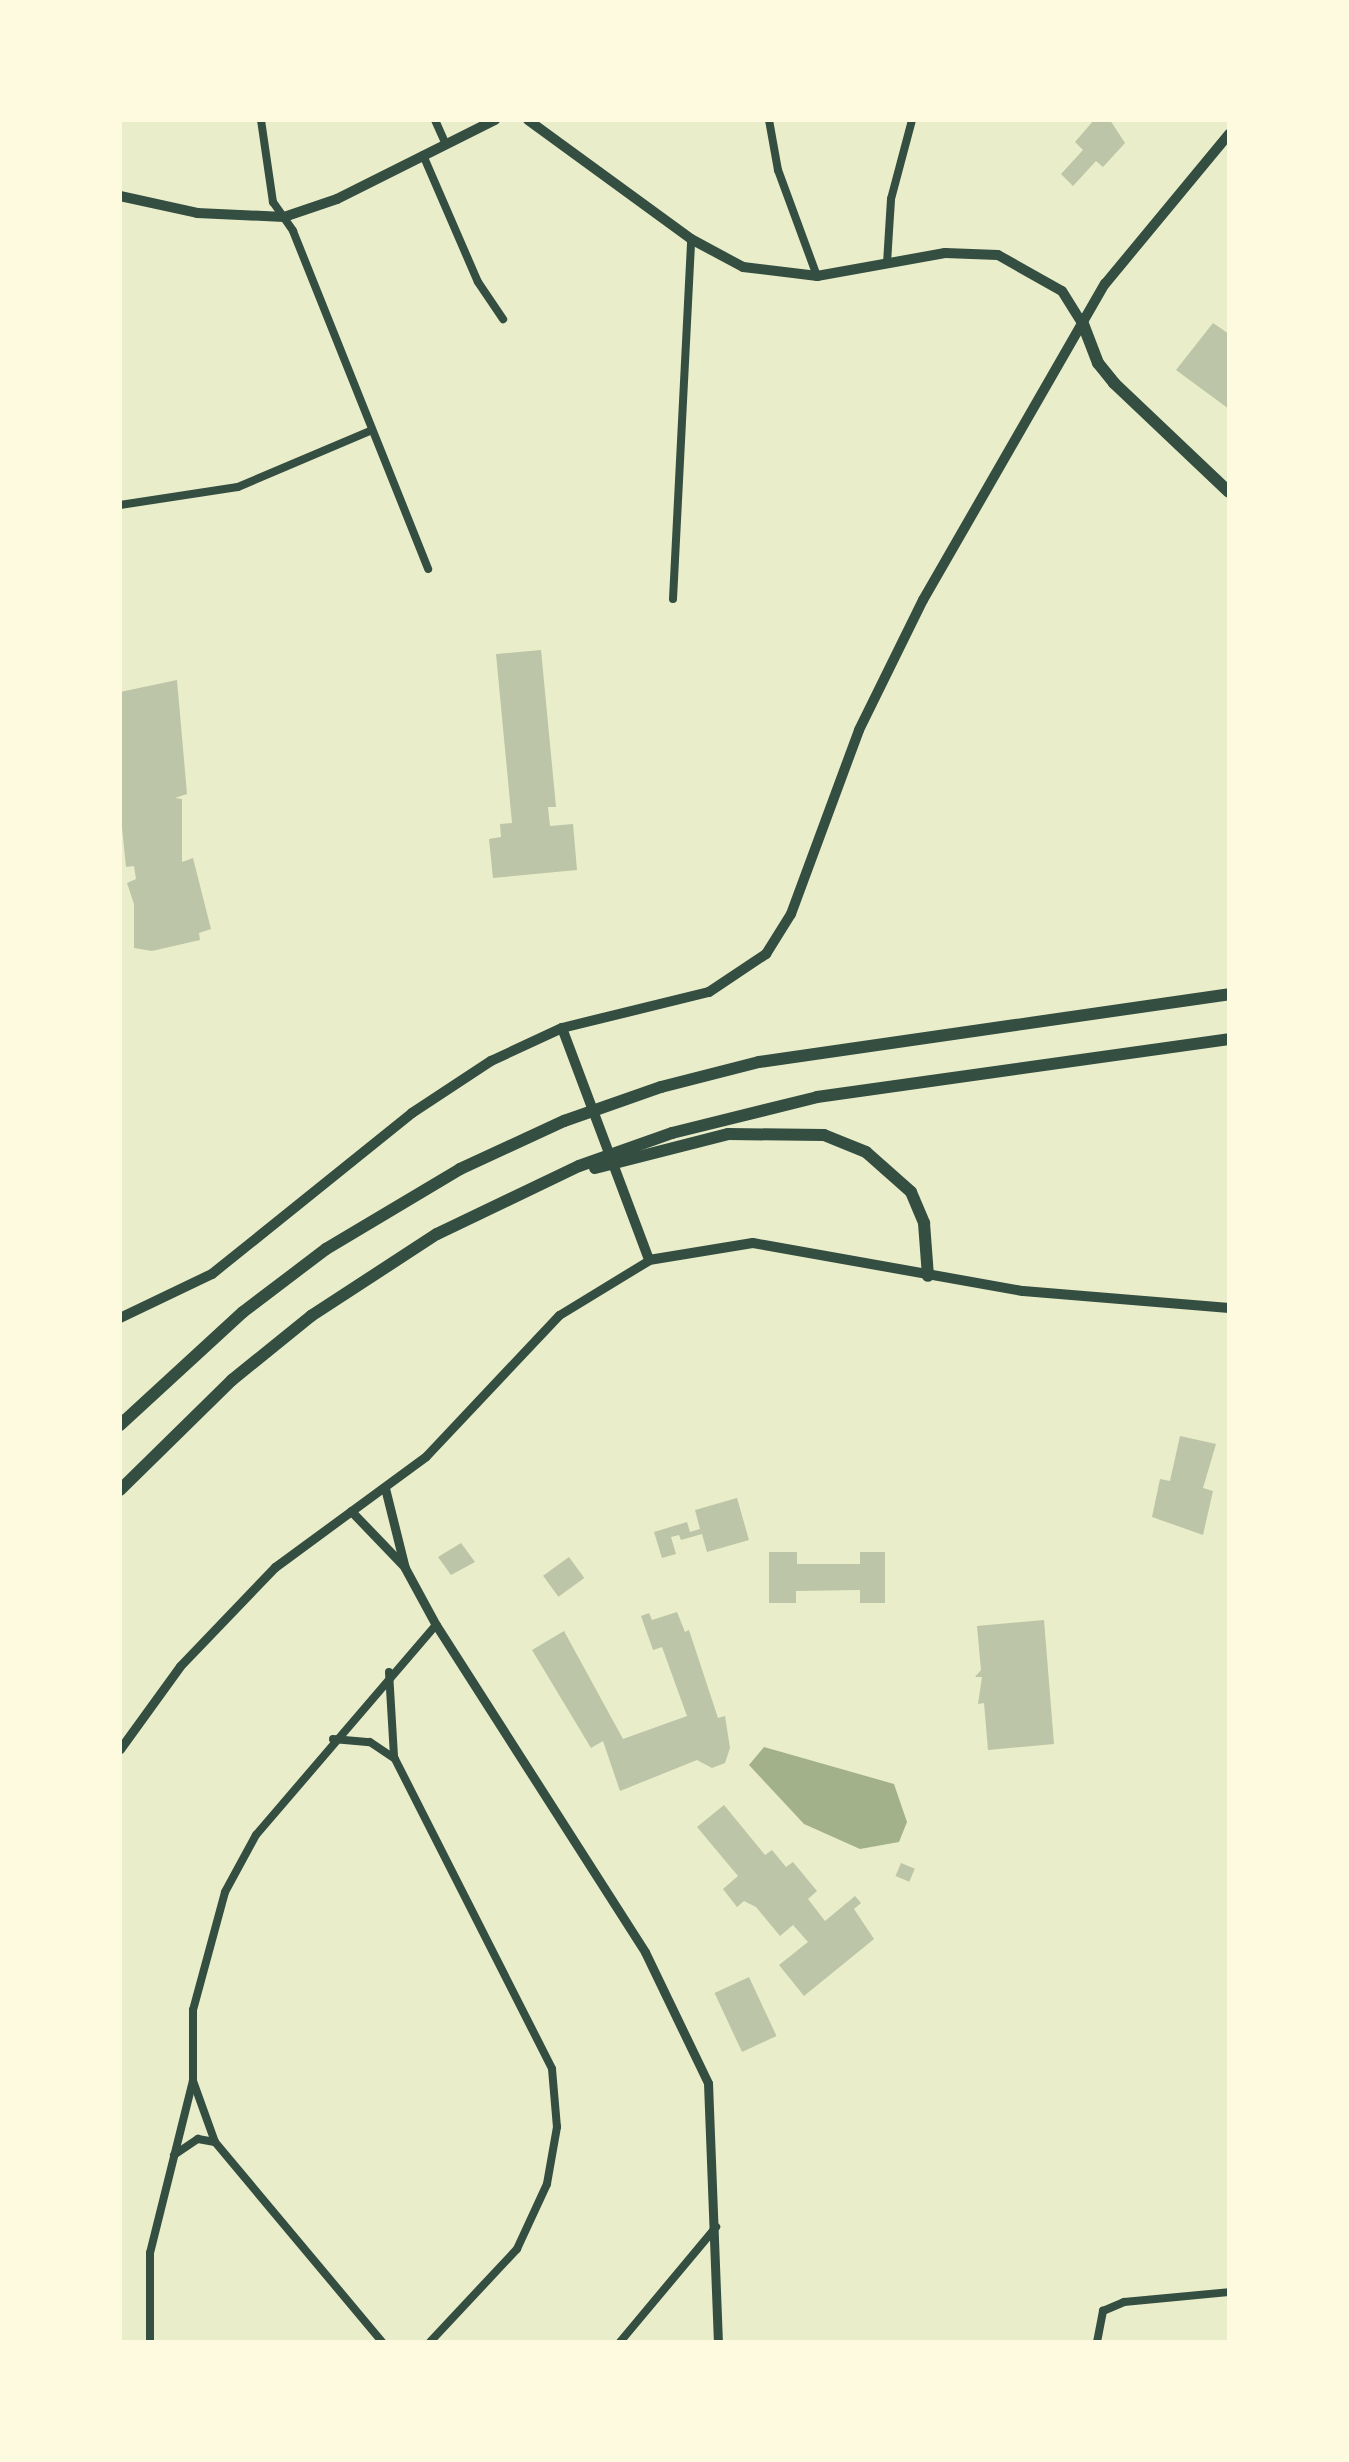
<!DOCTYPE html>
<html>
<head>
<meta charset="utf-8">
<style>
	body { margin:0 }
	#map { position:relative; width:1349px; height:2462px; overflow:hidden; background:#e9edc9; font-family:"Alegreya Sans",sans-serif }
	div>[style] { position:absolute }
	.water>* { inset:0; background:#a3b18a }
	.building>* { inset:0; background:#bcc5a7; transform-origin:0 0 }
	.minor>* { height:8px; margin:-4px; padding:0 4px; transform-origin:4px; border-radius:4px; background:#344e41 }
	.tertiary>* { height:9px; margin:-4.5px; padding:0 4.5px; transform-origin:4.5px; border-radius:4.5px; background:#344e41 }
	.secondary>* { height:10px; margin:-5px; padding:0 5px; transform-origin:5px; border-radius:5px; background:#344e41 }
	.motorway>* { height:12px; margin:-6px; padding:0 6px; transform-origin:6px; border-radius:6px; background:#344e41 }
	span { translate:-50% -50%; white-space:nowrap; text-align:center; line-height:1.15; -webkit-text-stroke:10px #fefae0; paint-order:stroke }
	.frame { position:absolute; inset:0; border:122px solid #fefae0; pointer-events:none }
</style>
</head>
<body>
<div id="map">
	<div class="water">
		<div style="clip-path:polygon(764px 1747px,894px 1784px,907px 1822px,899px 1842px,860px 1849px,804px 1824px,749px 1765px)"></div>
	</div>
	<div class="building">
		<div style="clip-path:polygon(1094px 120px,1110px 120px,1125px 143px,1103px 167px,1096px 161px,1073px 186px,1061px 174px,1083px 150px,1075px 142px)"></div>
		<div style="clip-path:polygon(1213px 323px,1229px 334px,1229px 409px,1176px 370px)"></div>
		<div style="clip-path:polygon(541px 650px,556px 807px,548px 807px,550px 826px,573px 824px,577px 870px,493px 878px,489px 839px,501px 837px,500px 824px,512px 823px,496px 654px)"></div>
		<div style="clip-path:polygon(177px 680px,187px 794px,175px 798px,182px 799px,182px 862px,193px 858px,211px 929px,199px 933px,200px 940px,152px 951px,134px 948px,134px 904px,127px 883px,136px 879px,134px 866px,126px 867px,120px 808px,120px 692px)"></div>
		<div style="clip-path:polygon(1180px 1436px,1216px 1444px,1203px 1488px,1213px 1491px,1203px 1535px,1152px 1517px,1160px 1479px,1170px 1481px)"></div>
		<div style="clip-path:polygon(737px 1498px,749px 1540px,707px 1552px,702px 1534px,681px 1540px,679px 1535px,671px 1537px,676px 1554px,662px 1558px,654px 1532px,687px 1522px,690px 1532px,700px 1529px,695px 1510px)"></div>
		<div style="clip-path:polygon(461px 1543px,475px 1562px,451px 1575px,438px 1557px)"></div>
		<div style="clip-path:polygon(769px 1552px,797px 1552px,797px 1564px,860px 1564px,860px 1552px,885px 1552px,885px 1603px,860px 1603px,860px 1590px,796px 1591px,796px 1603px,769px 1603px)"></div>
		<div style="left:569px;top:1557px;width:26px;height:32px;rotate:54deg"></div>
		<div style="clip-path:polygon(677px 1612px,685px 1632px,689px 1630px,718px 1718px,725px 1716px,730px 1748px,725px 1763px,712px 1768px,697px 1760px,620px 1791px,603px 1741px,591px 1748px,532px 1650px,564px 1631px,623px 1739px,687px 1716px,662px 1647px,653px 1650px,641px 1616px,649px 1613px,652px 1620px)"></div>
		<div style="clip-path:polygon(1044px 1620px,1054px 1744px,988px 1750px,984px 1703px,978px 1704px,982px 1677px,975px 1677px,981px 1670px,977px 1626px)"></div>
		<div style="clip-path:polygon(724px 1805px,765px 1855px,772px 1850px,786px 1867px,793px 1862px,817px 1891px,808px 1899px,825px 1921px,855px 1896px,861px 1903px,854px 1909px,874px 1939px,804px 1996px,779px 1965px,808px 1942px,793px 1925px,780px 1936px,756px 1907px,744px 1901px,737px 1907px,723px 1889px,738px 1876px,697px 1827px)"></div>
		<div style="left:901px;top:1863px;width:15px;height:14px;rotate:23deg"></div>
		<div style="left:749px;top:1977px;width:65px;height:38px;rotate:65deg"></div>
	</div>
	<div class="minor">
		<div style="left:261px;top:120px;width:83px;rotate:81.7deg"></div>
		<div style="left:273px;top:202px;width:35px;rotate:55deg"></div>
		<div style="left:293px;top:231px;width:364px;rotate:68.2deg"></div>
		<div style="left:435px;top:120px;width:24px;rotate:66deg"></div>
		<div style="left:769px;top:120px;width:51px;rotate:79.8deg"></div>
		<div style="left:778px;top:170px;width:113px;rotate:69.8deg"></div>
		<div style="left:423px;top:155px;width:138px;rotate:66.6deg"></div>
		<div style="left:478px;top:282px;width:45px;rotate:56deg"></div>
		<div style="left:887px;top:263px;width:64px;rotate:-86.4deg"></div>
		<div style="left:891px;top:199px;width:82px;rotate:-75.1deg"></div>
		<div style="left:120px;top:505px;width:119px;rotate:-8.7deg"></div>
		<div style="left:238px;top:487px;width:143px;rotate:-23deg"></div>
		<div style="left:673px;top:599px;width:360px;rotate:-87.1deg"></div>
		<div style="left:389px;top:1672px;width:85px;rotate:86.6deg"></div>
		<div style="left:333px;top:1739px;width:37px;rotate:5deg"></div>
		<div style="left:370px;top:1742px;width:30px;rotate:34deg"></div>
		<div style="left:395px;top:1759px;width:347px;rotate:63.1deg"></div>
		<div style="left:552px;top:2069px;width:58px;rotate:85.1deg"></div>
		<div style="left:557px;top:2127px;width:58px;rotate:100deg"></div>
		<div style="left:547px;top:2184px;width:72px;rotate:114.8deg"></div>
		<div style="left:517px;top:2249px;width:127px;rotate:133.1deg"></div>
		<div style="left:215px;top:2142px;width:65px;rotate:-109.8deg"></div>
		<div style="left:193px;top:2081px;width:71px;rotate:-90deg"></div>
		<div style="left:193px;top:2010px;width:122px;rotate:-74.8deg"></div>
		<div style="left:225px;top:1892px;width:65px;rotate:-61.5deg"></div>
		<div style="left:256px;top:1835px;width:277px;rotate:-49.4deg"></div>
		<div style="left:174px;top:2155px;width:29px;rotate:-34deg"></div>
		<div style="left:198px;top:2139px;width:17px;rotate:10deg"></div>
		<div style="left:215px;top:2142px;width:261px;rotate:50.1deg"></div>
		<div style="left:150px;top:2342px;width:89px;rotate:-90deg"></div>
		<div style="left:150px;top:2253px;width:177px;rotate:-76deg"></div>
		<div style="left:620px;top:2342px;width:150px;rotate:-50.1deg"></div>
		<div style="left:1097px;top:2342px;width:32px;rotate:-79deg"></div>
		<div style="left:1103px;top:2311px;width:23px;rotate:-23deg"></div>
		<div style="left:1124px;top:2302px;width:105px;rotate:-5.4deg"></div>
	</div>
	<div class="tertiary">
		<div style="left:385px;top:1488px;width:82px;rotate:76deg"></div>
		<div style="left:405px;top:1568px;width:65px;rotate:61.5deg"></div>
		<div style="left:436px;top:1625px;width:388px;rotate:57.4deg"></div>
		<div style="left:645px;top:1952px;width:145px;rotate:64.3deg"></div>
		<div style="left:708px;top:2083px;width:259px;rotate:87.8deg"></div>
		<div style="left:351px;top:1511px;width:76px;rotate:46.1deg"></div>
		<div style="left:120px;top:1749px;width:102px;rotate:-54.1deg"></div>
		<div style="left:180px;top:1666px;width:137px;rotate:-46.2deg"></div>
		<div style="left:275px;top:1567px;width:187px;rotate:-36.3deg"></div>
		<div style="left:426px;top:1456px;width:194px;rotate:-46.7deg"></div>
		<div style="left:559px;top:1315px;width:105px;rotate:-31.4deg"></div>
	</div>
	<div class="secondary">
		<div style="left:528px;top:120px;width:202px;rotate:36.1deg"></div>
		<div style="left:691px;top:239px;width:59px;rotate:28.3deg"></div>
		<div style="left:743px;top:267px;width:75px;rotate:6.9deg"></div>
		<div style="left:817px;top:276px;width:130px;rotate:-10.2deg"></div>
		<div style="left:945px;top:253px;width:53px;rotate:2.2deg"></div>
		<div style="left:998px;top:255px;width:73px;rotate:29.4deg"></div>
		<div style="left:1062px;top:291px;width:39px;rotate:58deg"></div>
		<div style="left:120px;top:196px;width:79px;rotate:12.4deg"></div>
		<div style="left:197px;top:213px;width:87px;rotate:2.6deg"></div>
		<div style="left:284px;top:217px;width:56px;rotate:-18.8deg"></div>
		<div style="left:337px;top:199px;width:177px;rotate:-26.6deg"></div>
		<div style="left:562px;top:1028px;width:248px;rotate:69.4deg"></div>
		<div style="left:649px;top:1260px;width:105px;rotate:-9.3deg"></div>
		<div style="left:753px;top:1243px;width:274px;rotate:10.1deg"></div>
		<div style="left:1023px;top:1291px;width:207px;rotate:4.7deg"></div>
		<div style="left:120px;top:1318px;width:102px;rotate:-25.6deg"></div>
		<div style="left:212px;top:1274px;width:257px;rotate:-38.8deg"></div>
		<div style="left:412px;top:1113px;width:95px;rotate:-33.4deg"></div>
		<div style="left:491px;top:1061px;width:78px;rotate:-24.9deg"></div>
		<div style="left:562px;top:1028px;width:151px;rotate:-13.8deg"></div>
		<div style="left:709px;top:992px;width:69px;rotate:-33.7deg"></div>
		<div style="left:766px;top:954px;width:47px;rotate:-58deg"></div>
		<div style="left:791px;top:914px;width:196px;rotate:-69.7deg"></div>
		<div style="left:859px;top:730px;width:145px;rotate:-63.8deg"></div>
		<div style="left:923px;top:600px;width:365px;rotate:-60.1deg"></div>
		<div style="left:1105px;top:284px;width:195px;rotate:-50.4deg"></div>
	</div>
	<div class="motorway">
		<div style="left:1083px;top:324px;width:42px;rotate:69deg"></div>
		<div style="left:1098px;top:363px;width:26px;rotate:51deg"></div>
		<div style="left:1114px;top:383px;width:158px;rotate:43.5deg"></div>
		<div style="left:595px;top:1168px;width:137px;rotate:-14.3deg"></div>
		<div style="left:728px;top:1134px;width:96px;rotate:0.6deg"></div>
		<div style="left:824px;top:1135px;width:45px;rotate:22deg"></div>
		<div style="left:866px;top:1152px;width:60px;rotate:41.6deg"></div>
		<div style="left:911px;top:1192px;width:34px;rotate:67deg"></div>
		<div style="left:924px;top:1223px;width:53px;rotate:85.7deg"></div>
		<div style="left:120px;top:1425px;width:167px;rotate:-42.6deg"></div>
		<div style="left:243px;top:1312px;width:104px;rotate:-37.2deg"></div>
		<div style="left:326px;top:1249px;width:156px;rotate:-30.8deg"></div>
		<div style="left:460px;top:1169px;width:115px;rotate:-24.8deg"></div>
		<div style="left:564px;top:1121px;width:103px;rotate:-19.3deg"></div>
		<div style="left:661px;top:1087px;width:101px;rotate:-14.3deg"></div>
		<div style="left:759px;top:1062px;width:475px;rotate:-8.2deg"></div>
		<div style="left:120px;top:1490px;width:157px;rotate:-44.5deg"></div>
		<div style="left:232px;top:1380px;width:102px;rotate:-39deg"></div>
		<div style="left:311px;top:1316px;width:150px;rotate:-33.1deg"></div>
		<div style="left:437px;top:1234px;width:157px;rotate:-25.6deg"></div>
		<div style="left:579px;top:1166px;width:99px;rotate:-19.5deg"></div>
		<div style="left:672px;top:1133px;width:149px;rotate:-13.9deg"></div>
		<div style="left:817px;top:1097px;width:416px;rotate:-8deg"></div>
	</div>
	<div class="frame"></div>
</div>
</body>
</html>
